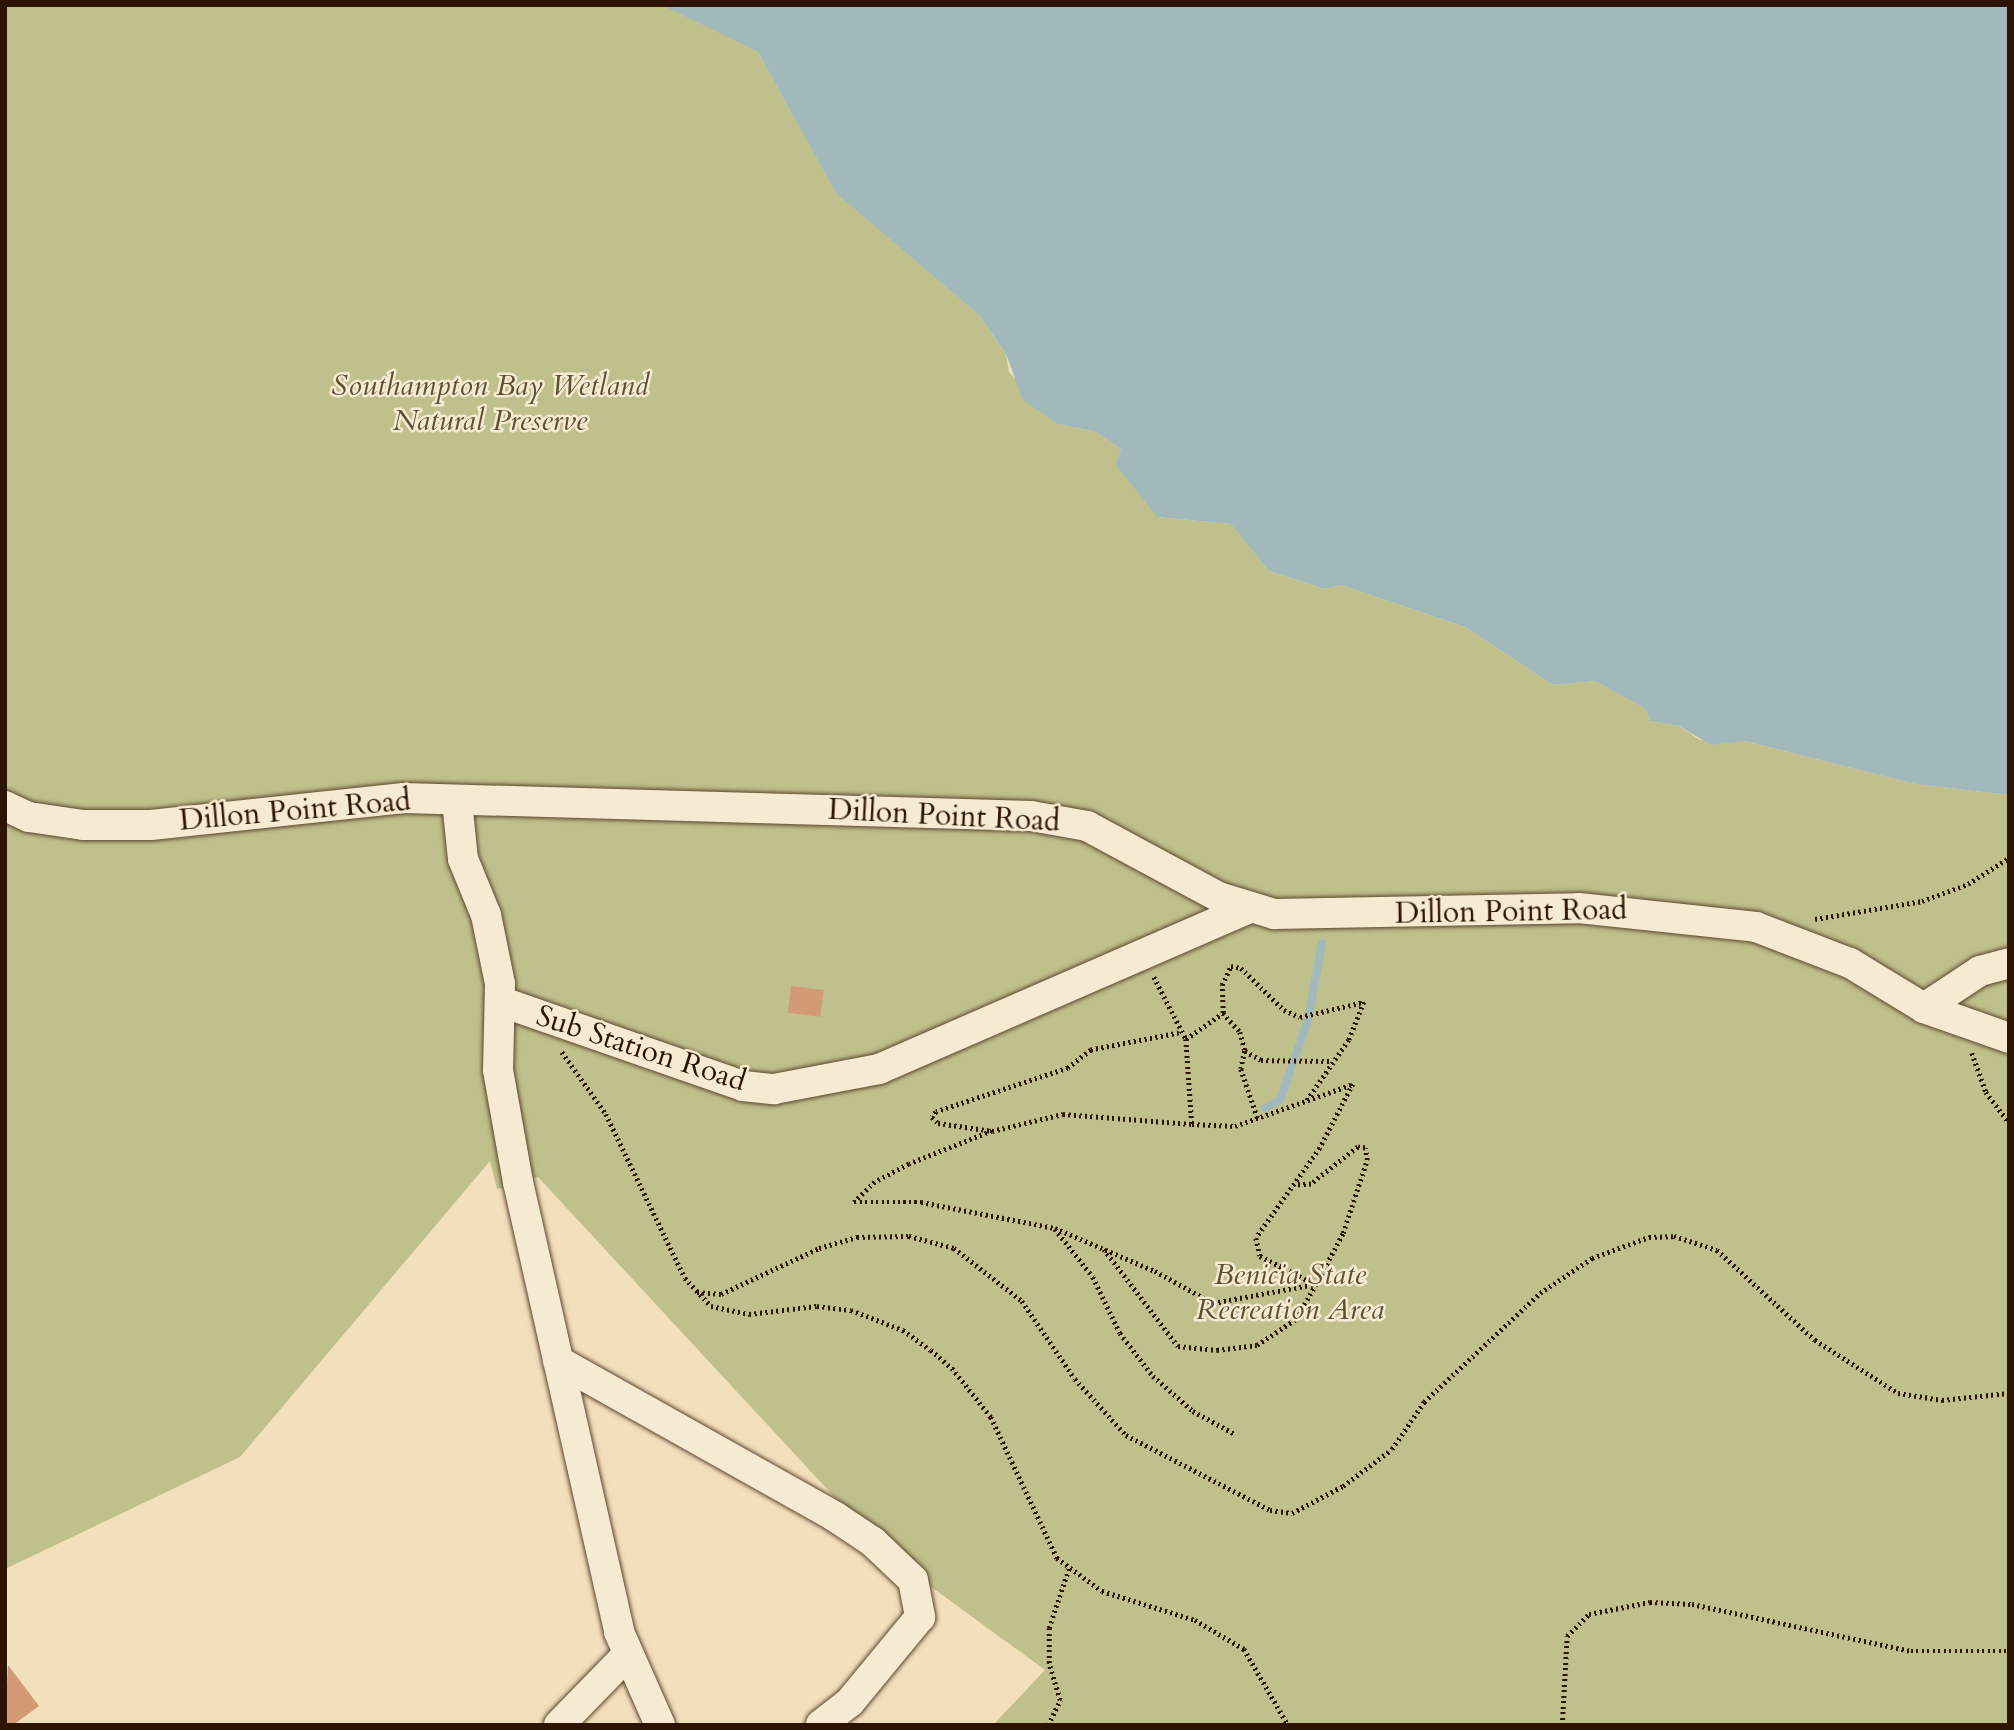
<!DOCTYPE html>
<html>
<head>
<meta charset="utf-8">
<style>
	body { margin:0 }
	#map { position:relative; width:2014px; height:1730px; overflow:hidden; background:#f2dfbb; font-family:Cardo,serif }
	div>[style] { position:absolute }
	.green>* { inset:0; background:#c0c08c }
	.water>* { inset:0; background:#a2b9bc }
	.stream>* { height:8px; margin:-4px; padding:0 4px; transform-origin:4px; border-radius:4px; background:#a2b9bc }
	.building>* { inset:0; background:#d29b75; transform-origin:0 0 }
	.path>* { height:4.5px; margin-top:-2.25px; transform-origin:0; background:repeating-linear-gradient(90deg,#2d1302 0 2px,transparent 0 5.5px) }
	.roads { filter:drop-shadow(0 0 2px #5e4630) drop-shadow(0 0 2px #5e4630) }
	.minor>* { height:30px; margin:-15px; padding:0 15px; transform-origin:15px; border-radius:15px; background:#f7ead3 }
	span { translate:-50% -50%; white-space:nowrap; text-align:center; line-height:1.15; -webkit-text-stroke:5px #f7ead3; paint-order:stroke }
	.park-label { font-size:30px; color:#605032; font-style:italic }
	.street-label { font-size:30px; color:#2d1302 }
	.frame { position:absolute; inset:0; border:7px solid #2d1302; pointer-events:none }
</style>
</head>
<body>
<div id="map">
	<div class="green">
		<div style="clip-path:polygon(5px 5px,662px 5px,698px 19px,758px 52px,836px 192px,980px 316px,1006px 354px,1009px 372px,1058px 424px,1096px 432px,1121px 449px,1157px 517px,1232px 524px,1269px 571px,1324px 589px,1341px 585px,1465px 627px,1553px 685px,1595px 681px,1647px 709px,1650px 721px,1679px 726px,1700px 740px,1744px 741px,1915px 784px,2009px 795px,2009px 1725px,993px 1725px,1045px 1670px,889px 1556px,538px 1177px,497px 1189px,490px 1161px,240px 1457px,5px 1569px)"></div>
	</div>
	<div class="water">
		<div style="clip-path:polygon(662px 5px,2009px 5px,2009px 795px,1915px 784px,1744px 741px,1711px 745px,1679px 726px,1650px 721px,1646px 709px,1595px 681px,1553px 685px,1465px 627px,1341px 585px,1324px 589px,1269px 571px,1231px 524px,1157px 517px,1116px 465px,1121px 449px,1096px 432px,1058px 424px,1023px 400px,1006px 354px,980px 316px,836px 193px,758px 52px)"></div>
	</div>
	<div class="stream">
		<div style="left:1265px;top:1108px;width:17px;rotate:-28deg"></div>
		<div style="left:1280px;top:1100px;width:85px;rotate:-70.7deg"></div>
		<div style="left:1308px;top:1020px;width:78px;rotate:-79.7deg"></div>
	</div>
	<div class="building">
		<div style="left:791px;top:986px;width:33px;height:27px;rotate:7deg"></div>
		<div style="clip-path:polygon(8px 1665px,39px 1706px,13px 1725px,5px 1725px)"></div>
	</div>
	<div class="path">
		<div style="left:1815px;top:919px;width:109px;rotate:-9.5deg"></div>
		<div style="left:1922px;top:901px;width:49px;rotate:-20.3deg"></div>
		<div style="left:1968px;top:884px;width:49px;rotate:-32.4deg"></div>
		<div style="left:1154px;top:977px;width:70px;rotate:62.7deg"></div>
		<div style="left:1186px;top:1039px;width:85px;rotate:86deg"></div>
		<div style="left:1192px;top:1124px;width:43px;rotate:2.7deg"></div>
		<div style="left:1235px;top:1126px;width:125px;rotate:-19.6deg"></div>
		<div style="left:1353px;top:1084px;width:72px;rotate:117.3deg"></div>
		<div style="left:1320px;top:1148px;width:110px;rotate:125.4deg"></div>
		<div style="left:1256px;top:1238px;width:18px;rotate:77deg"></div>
		<div style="left:1260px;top:1256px;width:62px;rotate:27deg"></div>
		<div style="left:1223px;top:1013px;width:28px;rotate:-92deg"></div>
		<div style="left:1222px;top:985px;width:21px;rotate:-65deg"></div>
		<div style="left:1231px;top:966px;width:10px;rotate:11deg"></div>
		<div style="left:1241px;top:968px;width:60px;rotate:44.3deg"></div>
		<div style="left:1284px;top:1010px;width:17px;rotate:24deg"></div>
		<div style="left:1300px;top:1017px;width:66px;rotate:-13.2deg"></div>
		<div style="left:1364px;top:1002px;width:41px;rotate:111.5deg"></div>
		<div style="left:1349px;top:1040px;width:75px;rotate:124.7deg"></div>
		<div style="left:1179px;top:1033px;width:90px;rotate:169.1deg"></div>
		<div style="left:1091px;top:1050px;width:29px;rotate:142deg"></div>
		<div style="left:1068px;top:1068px;width:139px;rotate:161.6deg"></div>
		<div style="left:936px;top:1112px;width:6px;rotate:129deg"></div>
		<div style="left:932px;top:1117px;width:8px;rotate:45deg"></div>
		<div style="left:938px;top:1123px;width:55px;rotate:8.4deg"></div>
		<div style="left:992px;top:1131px;width:89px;rotate:158.3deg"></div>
		<div style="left:909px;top:1164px;width:38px;rotate:152deg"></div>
		<div style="left:875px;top:1182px;width:29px;rotate:136deg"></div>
		<div style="left:854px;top:1202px;width:67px"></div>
		<div style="left:921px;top:1202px;width:136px;rotate:11deg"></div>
		<div style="left:1055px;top:1228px;width:109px;rotate:23.3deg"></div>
		<div style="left:1155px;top:1271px;width:66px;rotate:28.9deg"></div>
		<div style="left:1213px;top:1303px;width:105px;rotate:-10.5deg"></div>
		<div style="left:1186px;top:1039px;width:45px;rotate:-35.1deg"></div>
		<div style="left:1223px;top:1013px;width:25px;rotate:48deg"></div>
		<div style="left:1240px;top:1032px;width:20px;rotate:75deg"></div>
		<div style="left:1245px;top:1051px;width:18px;rotate:29deg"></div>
		<div style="left:1261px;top:1060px;width:70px;rotate:0.8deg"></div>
		<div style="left:1245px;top:1051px;width:18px;rotate:103deg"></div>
		<div style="left:1241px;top:1069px;width:53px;rotate:71.2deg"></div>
		<div style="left:562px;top:1052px;width:76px;rotate:54.6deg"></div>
		<div style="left:606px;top:1114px;width:182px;rotate:64.3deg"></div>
		<div style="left:685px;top:1278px;width:38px;rotate:47deg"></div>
		<div style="left:711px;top:1306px;width:39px;rotate:12deg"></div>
		<div style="left:749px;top:1314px;width:68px;rotate:-6.7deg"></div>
		<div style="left:817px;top:1306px;width:34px;rotate:7deg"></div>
		<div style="left:851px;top:1310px;width:56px;rotate:21deg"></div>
		<div style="left:903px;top:1330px;width:34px;rotate:36deg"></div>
		<div style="left:931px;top:1350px;width:28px;rotate:41deg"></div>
		<div style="left:952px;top:1368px;width:63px;rotate:51.5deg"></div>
		<div style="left:991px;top:1417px;width:156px;rotate:64.9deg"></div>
		<div style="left:1057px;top:1558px;width:56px;rotate:36.3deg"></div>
		<div style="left:1102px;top:1591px;width:97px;rotate:17.3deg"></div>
		<div style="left:1195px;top:1620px;width:57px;rotate:30.6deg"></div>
		<div style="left:1244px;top:1649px;width:88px;rotate:59.9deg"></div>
		<div style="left:1972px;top:1053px;width:41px;rotate:70.3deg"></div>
		<div style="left:1986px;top:1092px;width:39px;rotate:53deg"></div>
		<div style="left:992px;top:1131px;width:73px;rotate:-13.5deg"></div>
		<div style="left:1063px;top:1114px;width:129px;rotate:4.4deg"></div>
		<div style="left:1055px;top:1229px;width:61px;rotate:51.6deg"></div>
		<div style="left:1093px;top:1277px;width:62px;rotate:64.3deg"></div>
		<div style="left:1120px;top:1333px;width:54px;rotate:52.5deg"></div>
		<div style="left:1153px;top:1376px;width:53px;rotate:41.2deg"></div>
		<div style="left:1193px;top:1411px;width:48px;rotate:28.7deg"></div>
		<div style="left:1104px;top:1249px;width:122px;rotate:52.7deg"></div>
		<div style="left:1178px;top:1346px;width:39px;rotate:6deg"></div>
		<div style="left:1217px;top:1350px;width:40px;rotate:-7.1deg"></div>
		<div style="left:1257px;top:1345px;width:47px;rotate:-33.7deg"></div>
		<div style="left:1296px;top:1319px;width:40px;rotate:-60.3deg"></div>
		<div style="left:1316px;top:1284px;width:58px;rotate:-62.1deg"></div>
		<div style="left:1343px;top:1233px;width:77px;rotate:-71.8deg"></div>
		<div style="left:1367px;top:1160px;width:12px;rotate:-99deg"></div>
		<div style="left:1365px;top:1148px;width:7px;rotate:-172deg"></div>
		<div style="left:1358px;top:1147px;width:60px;rotate:141.8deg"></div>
		<div style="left:1311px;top:1184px;width:15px;rotate:176deg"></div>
		<div style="left:697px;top:1292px;width:24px;rotate:5deg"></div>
		<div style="left:721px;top:1294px;width:108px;rotate:-25.1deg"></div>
		<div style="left:819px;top:1248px;width:40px;rotate:-16deg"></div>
		<div style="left:857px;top:1237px;width:52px;rotate:-1.1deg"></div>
		<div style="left:909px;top:1236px;width:47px;rotate:14.9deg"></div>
		<div style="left:954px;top:1248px;width:86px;rotate:37.9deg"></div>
		<div style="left:1022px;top:1301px;width:94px;rotate:55.8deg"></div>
		<div style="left:1075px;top:1379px;width:76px;rotate:47.7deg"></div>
		<div style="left:1126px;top:1435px;width:162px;rotate:27.5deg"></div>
		<div style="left:1270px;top:1510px;width:22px;rotate:8deg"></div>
		<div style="left:1292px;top:1513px;width:58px;rotate:-27.9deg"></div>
		<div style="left:1343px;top:1486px;width:61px;rotate:-37.1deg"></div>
		<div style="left:1392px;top:1449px;width:57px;rotate:-55.8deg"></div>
		<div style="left:1424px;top:1402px;width:159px;rotate:-43.2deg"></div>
		<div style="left:1540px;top:1293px;width:63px;rotate:-33.9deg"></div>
		<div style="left:1592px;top:1258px;width:61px;rotate:-20.2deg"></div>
		<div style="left:1649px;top:1237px;width:25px;rotate:-2deg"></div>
		<div style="left:1674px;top:1236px;width:45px;rotate:18deg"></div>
		<div style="left:1717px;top:1250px;width:133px;rotate:42.6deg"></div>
		<div style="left:1815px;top:1340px;width:98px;rotate:32.6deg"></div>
		<div style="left:1898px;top:1393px;width:45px;rotate:9deg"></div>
		<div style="left:1942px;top:1400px;width:67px;rotate:-6deg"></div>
		<div style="left:1048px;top:1725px;width:28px;rotate:-64deg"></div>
		<div style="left:1060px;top:1700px;width:39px;rotate:-107deg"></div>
		<div style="left:1049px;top:1663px;width:35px;rotate:-90deg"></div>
		<div style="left:1049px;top:1628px;width:63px;rotate:-71.6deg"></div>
		<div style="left:1562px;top:1725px;width:89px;rotate:-86.8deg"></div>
		<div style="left:1567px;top:1636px;width:31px;rotate:-45deg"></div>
		<div style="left:1589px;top:1614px;width:62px;rotate:-11.1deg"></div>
		<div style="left:1650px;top:1602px;width:42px;rotate:2.7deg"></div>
		<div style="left:1692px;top:1604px;width:224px;rotate:12.1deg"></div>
		<div style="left:1911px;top:1651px;width:98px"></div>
	</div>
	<div class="roads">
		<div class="minor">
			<div style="left:457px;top:801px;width:58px;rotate:84.1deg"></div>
			<div style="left:463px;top:859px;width:61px;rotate:67.7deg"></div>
			<div style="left:486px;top:915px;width:70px;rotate:78.5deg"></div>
			<div style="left:500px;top:984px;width:86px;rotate:91.3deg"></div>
			<div style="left:498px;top:1070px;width:114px;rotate:79.9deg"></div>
			<div style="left:518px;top:1182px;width:461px;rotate:77.3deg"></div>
			<div style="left:619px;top:1632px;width:102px;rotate:66.2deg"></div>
			<div style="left:5px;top:806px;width:26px;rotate:25deg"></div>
			<div style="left:29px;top:817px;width:55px;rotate:8.4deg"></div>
			<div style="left:83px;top:825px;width:68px"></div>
			<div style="left:151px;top:825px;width:254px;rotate:-6.1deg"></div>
			<div style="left:404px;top:798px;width:627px;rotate:1.64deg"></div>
			<div style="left:1031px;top:816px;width:57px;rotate:10.1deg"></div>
			<div style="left:1087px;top:826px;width:150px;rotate:28.3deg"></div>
			<div style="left:1219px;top:897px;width:58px;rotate:17.2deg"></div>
			<div style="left:1274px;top:914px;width:305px;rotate:-1.1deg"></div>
			<div style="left:1579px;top:908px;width:178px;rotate:6.1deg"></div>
			<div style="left:1756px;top:927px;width:101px;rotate:21deg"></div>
			<div style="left:1850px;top:963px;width:87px;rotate:31.3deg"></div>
			<div style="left:1924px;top:1008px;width:90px;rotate:19.4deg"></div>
			<div style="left:502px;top:1002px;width:255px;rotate:19.2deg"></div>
			<div style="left:743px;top:1086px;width:31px;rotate:6deg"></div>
			<div style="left:774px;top:1089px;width:107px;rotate:-10.8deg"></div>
			<div style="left:879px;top:1069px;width:401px;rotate:-23.5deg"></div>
			<div style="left:1924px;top:1008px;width:67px;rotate:-33.5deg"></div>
			<div style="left:1980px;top:971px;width:30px;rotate:-15deg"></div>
			<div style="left:558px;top:1361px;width:317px;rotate:29.3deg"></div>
			<div style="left:834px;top:1516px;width:47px;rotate:33.7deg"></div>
			<div style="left:873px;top:1542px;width:55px;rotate:43.5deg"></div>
			<div style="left:913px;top:1580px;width:38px;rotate:79deg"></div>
			<div style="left:920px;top:1617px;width:110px;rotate:129.5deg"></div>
			<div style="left:850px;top:1702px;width:37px;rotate:142deg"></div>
			<div style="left:559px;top:1725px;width:96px;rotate:-45.8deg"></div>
		</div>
	</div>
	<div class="park-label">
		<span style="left:490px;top:403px">Southampton Bay Wetland<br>Natural Preserve</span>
		<span style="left:1290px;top:1292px">Benicia State<br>Recreation Area</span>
	</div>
	<div class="street-label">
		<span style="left:295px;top:811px;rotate:-5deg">Dillon Point Road</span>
		<span style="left:944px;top:816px;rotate:3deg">Dillon Point Road</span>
		<span style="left:1511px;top:912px;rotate:-1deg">Dillon Point Road</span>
		<span style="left:641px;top:1049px;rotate:18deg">Sub Station Road</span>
	</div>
	<div class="frame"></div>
</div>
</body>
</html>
